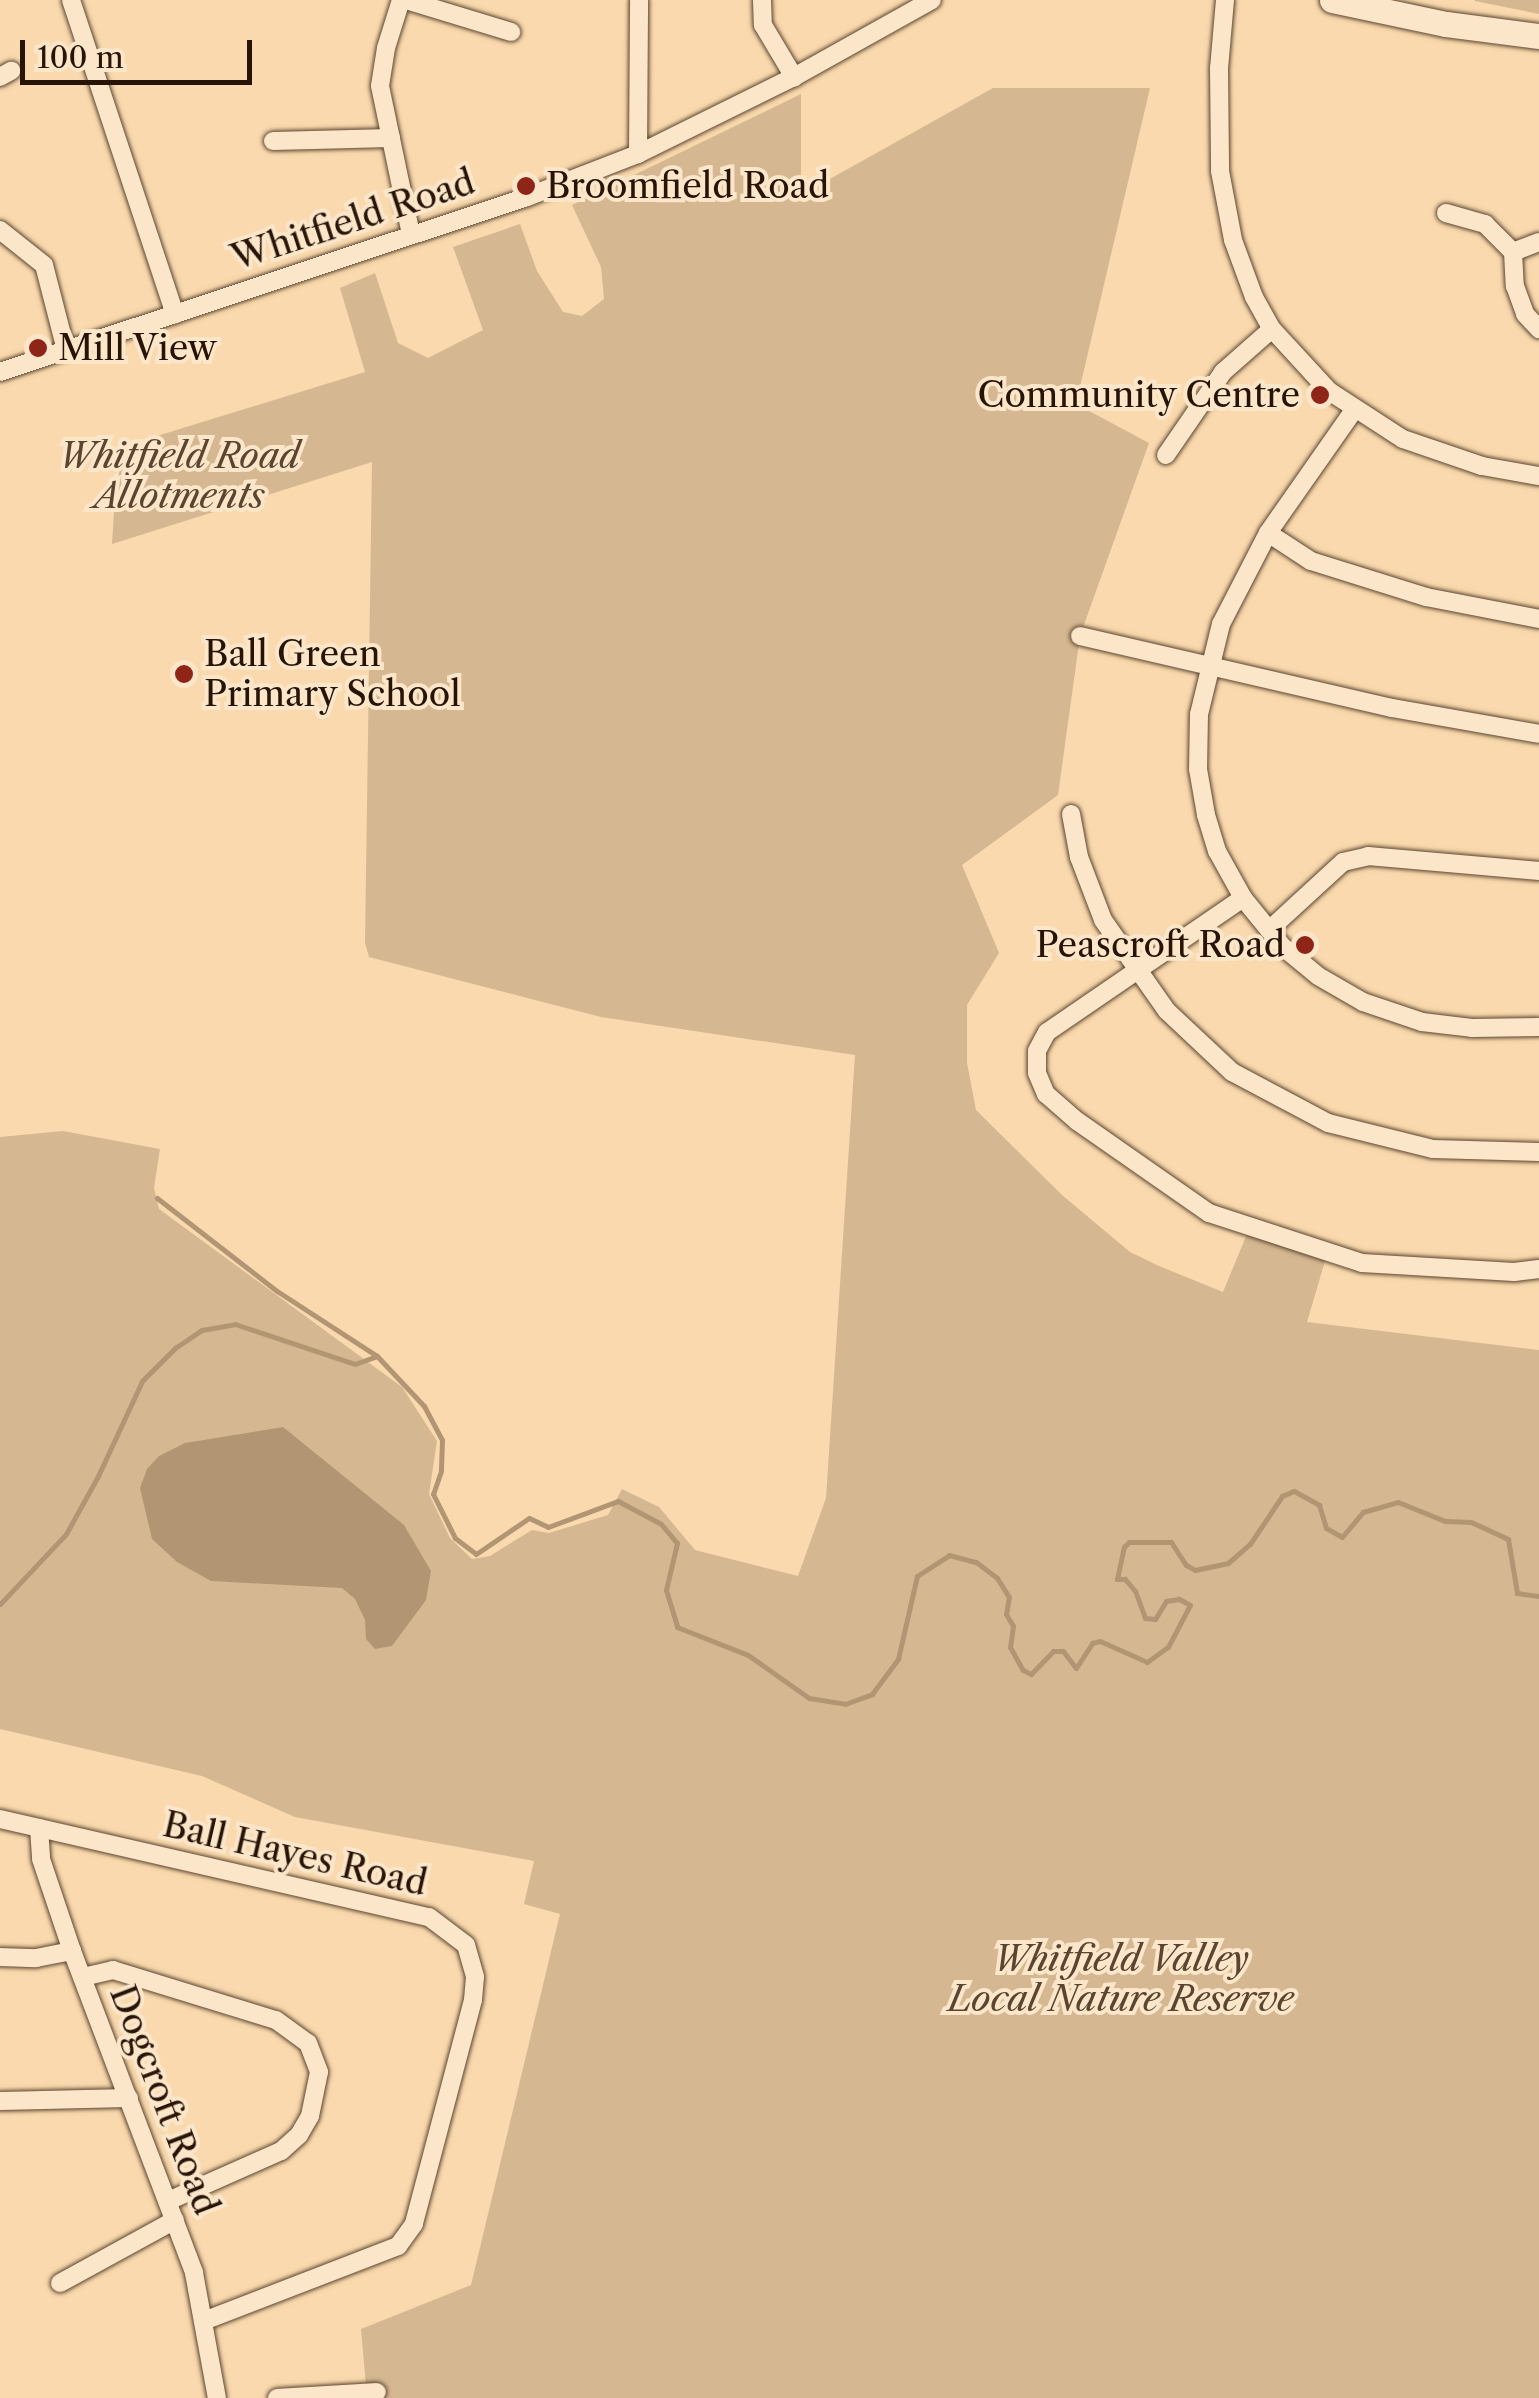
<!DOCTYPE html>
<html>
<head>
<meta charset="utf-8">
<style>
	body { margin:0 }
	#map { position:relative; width:1539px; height:2398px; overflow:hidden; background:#f9d9ad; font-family:"Libre Caslon Text",serif }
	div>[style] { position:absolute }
	.green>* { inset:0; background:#d5b891 }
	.water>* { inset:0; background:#b29674 }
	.stream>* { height:5px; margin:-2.5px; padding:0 2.5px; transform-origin:2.5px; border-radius:2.5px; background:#b29674 }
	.roads { filter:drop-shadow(0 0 2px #5c4530) drop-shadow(0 0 2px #5c4530) }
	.street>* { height:18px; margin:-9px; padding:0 9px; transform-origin:9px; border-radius:9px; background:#fbe6ca }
	.secondary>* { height:25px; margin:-12.5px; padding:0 12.5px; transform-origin:12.5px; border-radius:12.5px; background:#fbe6ca }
	.dots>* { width:28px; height:28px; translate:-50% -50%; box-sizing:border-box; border:5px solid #fbe6ca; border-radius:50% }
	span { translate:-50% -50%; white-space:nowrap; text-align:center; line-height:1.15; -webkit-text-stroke:8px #fbe6ca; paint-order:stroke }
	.poi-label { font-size:35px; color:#281406 }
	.left { translate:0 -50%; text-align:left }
	.right { translate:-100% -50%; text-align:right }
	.street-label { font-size:35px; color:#281406 }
	.park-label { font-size:35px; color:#5c4530; font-style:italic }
	.scale { position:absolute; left:20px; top:40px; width:232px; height:45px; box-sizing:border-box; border:5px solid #281406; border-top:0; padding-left:12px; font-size:30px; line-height:35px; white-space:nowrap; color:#281406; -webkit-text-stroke:8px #fbe6ca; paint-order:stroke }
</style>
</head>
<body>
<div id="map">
	<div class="green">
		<div style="clip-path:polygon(1539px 0,1539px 14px,1475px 1px,1475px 0)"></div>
		<div style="clip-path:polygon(993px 88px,1150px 88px,1076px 404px,1149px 443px,1080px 636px,1058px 795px,962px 865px,999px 953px,967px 1005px,967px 1063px,976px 1110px,1062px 1195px,1130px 1252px,1159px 1266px,1223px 1292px,1247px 1234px,1325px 1261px,1307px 1322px,1539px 1350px,1539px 2398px,379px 2398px,366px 2386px,361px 2329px,471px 2285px,560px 1914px,524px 1904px,534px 1861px,295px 1817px,202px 1776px,0 1729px,0 1137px,63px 1131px,160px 1149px,154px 1188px,159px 1209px,402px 1387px,437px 1441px,429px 1494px,450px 1538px,472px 1559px,490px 1556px,532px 1530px,549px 1533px,608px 1515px,622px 1489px,659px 1507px,695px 1550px,798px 1576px,826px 1498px,855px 1055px,601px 1017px,369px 957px,365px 943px,372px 462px,112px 544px,118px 448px,365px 372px,340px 288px,375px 273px,398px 343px,428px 358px,483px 330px,453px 247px,520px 224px,537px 271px,563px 312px,582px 316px,604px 299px,601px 267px,572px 205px,801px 94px,801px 195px)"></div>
	</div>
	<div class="water">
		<div style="clip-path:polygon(283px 1427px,404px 1525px,431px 1571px,426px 1600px,392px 1646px,375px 1649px,366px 1639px,365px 1620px,355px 1599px,342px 1588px,211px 1581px,177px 1562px,152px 1539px,140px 1488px,147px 1469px,159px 1456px,185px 1443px)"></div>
	</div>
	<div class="stream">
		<div style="left:157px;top:1198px;width:152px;rotate:37.8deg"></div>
		<div style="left:277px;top:1291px;width:119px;rotate:33deg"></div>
		<div style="left:0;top:1604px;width:96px;rotate:-46.7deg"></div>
		<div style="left:66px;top:1534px;width:66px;rotate:-61.1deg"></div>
		<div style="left:98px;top:1476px;width:105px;rotate:-65.1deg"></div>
		<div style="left:142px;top:1381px;width:47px;rotate:-45deg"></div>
		<div style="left:175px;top:1348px;width:32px;rotate:-34deg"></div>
		<div style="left:202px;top:1330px;width:34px;rotate:-10deg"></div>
		<div style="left:235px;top:1324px;width:126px;rotate:18.4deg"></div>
		<div style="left:355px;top:1364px;width:23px;rotate:-20deg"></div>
		<div style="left:377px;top:1356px;width:69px;rotate:46.8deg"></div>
		<div style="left:424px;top:1406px;width:38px;rotate:62deg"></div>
		<div style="left:442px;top:1440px;width:31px;rotate:92deg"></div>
		<div style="left:441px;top:1471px;width:24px;rotate:109deg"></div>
		<div style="left:433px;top:1494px;width:49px;rotate:63.4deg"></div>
		<div style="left:455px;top:1538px;width:26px;rotate:37deg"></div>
		<div style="left:476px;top:1554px;width:64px;rotate:-34.2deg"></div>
		<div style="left:529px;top:1518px;width:21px;rotate:25deg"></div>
		<div style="left:548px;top:1527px;width:75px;rotate:-20.4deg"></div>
		<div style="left:618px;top:1501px;width:49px;rotate:28.1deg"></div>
		<div style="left:661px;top:1524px;width:25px;rotate:50deg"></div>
		<div style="left:677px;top:1543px;width:48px;rotate:103.2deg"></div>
		<div style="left:666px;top:1590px;width:39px;rotate:73deg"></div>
		<div style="left:677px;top:1627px;width:76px;rotate:21.5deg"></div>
		<div style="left:748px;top:1655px;width:75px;rotate:35.2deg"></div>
		<div style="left:809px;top:1698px;width:36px;rotate:9deg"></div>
		<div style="left:845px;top:1704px;width:29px;rotate:-20deg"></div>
		<div style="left:872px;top:1694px;width:44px;rotate:-53.4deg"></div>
		<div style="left:898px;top:1659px;width:85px;rotate:-77.1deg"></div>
		<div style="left:917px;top:1576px;width:38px;rotate:-33deg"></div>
		<div style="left:949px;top:1555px;width:28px;rotate:15deg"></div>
		<div style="left:976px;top:1562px;width:26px;rotate:37deg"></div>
		<div style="left:997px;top:1578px;width:22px;rotate:58deg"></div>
		<div style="left:1009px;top:1597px;width:17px;rotate:100deg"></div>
		<div style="left:1006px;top:1614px;width:14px;rotate:60deg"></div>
		<div style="left:1013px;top:1626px;width:21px;rotate:98deg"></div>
		<div style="left:1010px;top:1647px;width:26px;rotate:61deg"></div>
		<div style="left:1023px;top:1670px;width:9px;rotate:27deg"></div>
		<div style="left:1031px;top:1674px;width:32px;rotate:-46deg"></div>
		<div style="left:1053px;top:1651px;width:10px"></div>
		<div style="left:1063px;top:1651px;width:21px;rotate:53deg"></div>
		<div style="left:1076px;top:1668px;width:30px;rotate:-57deg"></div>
		<div style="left:1092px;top:1643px;width:8px;rotate:-14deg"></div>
		<div style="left:1100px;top:1641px;width:51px;rotate:24.1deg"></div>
		<div style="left:1147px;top:1662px;width:26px;rotate:-36deg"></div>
		<div style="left:1168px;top:1647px;width:47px;rotate:-62.4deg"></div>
		<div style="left:1190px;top:1605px;width:13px;rotate:-151deg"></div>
		<div style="left:1179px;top:1599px;width:13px;rotate:171deg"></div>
		<div style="left:1166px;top:1601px;width:21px;rotate:121deg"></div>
		<div style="left:1155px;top:1619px;width:10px;rotate:-174deg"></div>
		<div style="left:1145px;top:1618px;width:29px;rotate:-110deg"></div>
		<div style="left:1135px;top:1591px;width:16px;rotate:-130deg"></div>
		<div style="left:1125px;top:1579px;width:8px;rotate:180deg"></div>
		<div style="left:1117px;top:1579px;width:33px;rotate:-78deg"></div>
		<div style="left:1124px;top:1547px;width:7px;rotate:-45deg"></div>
		<div style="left:1129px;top:1542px;width:42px"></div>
		<div style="left:1171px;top:1542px;width:27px;rotate:57deg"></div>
		<div style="left:1186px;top:1565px;width:10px;rotate:29deg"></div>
		<div style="left:1195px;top:1570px;width:34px;rotate:-12deg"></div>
		<div style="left:1228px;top:1563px;width:29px;rotate:-41deg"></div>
		<div style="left:1250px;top:1544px;width:58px;rotate:-56.3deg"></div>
		<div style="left:1282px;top:1496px;width:13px;rotate:-23deg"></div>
		<div style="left:1294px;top:1491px;width:29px;rotate:29deg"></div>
		<div style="left:1319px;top:1505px;width:24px;rotate:73deg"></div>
		<div style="left:1326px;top:1528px;width:18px;rotate:29deg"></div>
		<div style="left:1342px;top:1537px;width:33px;rotate:-50deg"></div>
		<div style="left:1363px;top:1512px;width:36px;rotate:-16deg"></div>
		<div style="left:1398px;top:1502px;width:51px;rotate:22deg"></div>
		<div style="left:1445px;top:1521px;width:26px;rotate:2deg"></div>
		<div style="left:1471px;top:1522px;width:41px;rotate:24.7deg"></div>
		<div style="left:1508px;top:1539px;width:55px;rotate:80.5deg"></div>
		<div style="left:1517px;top:1593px;width:22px;rotate:8deg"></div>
	</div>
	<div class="roads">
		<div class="street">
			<div style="left:71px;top:0;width:331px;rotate:71.7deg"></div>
			<div style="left:401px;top:0;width:50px;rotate:107.4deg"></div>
			<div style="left:386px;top:48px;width:38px;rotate:99deg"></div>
			<div style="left:380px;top:86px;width:152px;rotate:78.2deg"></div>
			<div style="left:406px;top:0;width:110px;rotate:16.9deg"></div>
			<div style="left:762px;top:0;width:25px;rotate:88deg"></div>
			<div style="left:763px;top:25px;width:61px;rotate:59.2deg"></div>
			<div style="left:1225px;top:0;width:68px;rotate:95deg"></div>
			<div style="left:1219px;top:68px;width:103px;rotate:89.4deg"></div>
			<div style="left:1220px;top:171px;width:70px;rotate:79.3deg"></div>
			<div style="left:1233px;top:240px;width:61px;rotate:69.8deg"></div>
			<div style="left:1254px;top:297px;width:37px;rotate:61deg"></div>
			<div style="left:1272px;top:329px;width:84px;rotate:47.4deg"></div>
			<div style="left:1329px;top:391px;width:88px;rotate:33deg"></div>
			<div style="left:1403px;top:439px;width:83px;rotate:18.9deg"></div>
			<div style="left:1482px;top:466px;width:58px;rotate:10deg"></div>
			<div style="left:0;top:77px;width:13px;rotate:-29deg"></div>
			<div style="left:273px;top:141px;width:118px;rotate:-1.5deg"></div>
			<div style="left:638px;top:154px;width:154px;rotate:-89.6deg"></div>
			<div style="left:1446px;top:213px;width:41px;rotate:15.8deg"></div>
			<div style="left:1485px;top:224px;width:40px;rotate:45deg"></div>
			<div style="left:1513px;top:252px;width:34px;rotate:87deg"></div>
			<div style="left:1515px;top:286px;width:30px;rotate:70deg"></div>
			<div style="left:1525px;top:314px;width:21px;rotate:47deg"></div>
			<div style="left:0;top:230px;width:56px;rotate:38.5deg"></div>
			<div style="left:44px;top:265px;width:88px;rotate:75.5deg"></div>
			<div style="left:1513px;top:252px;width:28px;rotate:-21deg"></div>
			<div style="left:0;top:372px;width:555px;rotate:-18.37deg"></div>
			<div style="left:527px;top:197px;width:119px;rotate:-21.2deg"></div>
			<div style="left:638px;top:154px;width:174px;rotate:-26.3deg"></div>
			<div style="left:794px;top:77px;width:158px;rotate:-29.2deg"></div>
			<div style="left:1354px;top:410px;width:150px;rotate:125deg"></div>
			<div style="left:1268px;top:533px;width:102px;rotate:117.3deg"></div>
			<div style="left:1221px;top:624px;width:93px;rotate:103.7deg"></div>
			<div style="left:1199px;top:714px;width:55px;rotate:91deg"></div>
			<div style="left:1198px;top:769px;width:47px;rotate:80.1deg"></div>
			<div style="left:1206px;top:815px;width:38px;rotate:73deg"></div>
			<div style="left:1217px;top:851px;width:54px;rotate:61deg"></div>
			<div style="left:1243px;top:898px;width:63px;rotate:50.8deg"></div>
			<div style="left:1283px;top:947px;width:45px;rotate:39.6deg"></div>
			<div style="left:1318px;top:976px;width:52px;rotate:30deg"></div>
			<div style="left:1363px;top:1002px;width:62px;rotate:18.7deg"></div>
			<div style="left:1422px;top:1022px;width:50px;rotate:6.8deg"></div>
			<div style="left:1472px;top:1028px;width:67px;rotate:-0.9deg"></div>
			<div style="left:1166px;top:455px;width:101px;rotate:-55.5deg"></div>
			<div style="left:1223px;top:372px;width:65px;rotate:-41.3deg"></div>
			<div style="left:1268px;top:533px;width:51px;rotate:33.1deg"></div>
			<div style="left:1311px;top:561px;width:121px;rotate:17.4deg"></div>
			<div style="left:1426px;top:597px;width:115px;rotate:11deg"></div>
			<div style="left:1080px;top:636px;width:320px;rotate:13deg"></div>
			<div style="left:1392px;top:708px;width:149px;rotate:10deg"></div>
			<div style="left:1071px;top:814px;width:44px;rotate:79.5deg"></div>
			<div style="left:1079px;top:857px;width:67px;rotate:69.1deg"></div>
			<div style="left:1103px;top:920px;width:111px;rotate:54.9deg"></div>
			<div style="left:1167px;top:1011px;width:89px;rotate:43.2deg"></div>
			<div style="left:1232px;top:1072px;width:109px;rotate:28deg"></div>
			<div style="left:1328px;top:1123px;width:108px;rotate:13.9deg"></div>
			<div style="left:1433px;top:1149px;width:106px;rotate:1.6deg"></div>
			<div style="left:1243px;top:898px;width:237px;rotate:145.6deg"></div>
			<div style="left:1047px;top:1032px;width:21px;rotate:118deg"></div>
			<div style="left:1037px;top:1051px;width:22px;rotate:90deg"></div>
			<div style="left:1037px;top:1073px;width:23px;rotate:67deg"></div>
			<div style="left:1046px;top:1094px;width:41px;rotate:41.1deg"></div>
			<div style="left:1077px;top:1121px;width:161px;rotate:34.9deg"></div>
			<div style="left:1209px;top:1213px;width:161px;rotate:18.1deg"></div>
			<div style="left:1362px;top:1263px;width:152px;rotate:3.4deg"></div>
			<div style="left:1514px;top:1272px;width:25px;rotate:-7deg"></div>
			<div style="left:1269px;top:930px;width:100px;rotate:-42.6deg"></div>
			<div style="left:1343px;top:862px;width:26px;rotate:-13deg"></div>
			<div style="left:1368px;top:856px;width:172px;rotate:5deg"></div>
			<div style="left:0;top:1819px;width:440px;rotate:12.9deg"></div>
			<div style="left:429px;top:1917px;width:46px;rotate:37.1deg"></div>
			<div style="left:466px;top:1945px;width:33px;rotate:74deg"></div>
			<div style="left:475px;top:1977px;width:23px;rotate:95deg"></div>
			<div style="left:473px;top:2000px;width:232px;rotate:104.8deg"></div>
			<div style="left:414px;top:2224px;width:27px;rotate:126deg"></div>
			<div style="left:398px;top:2246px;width:208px;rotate:158.9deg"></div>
			<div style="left:39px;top:1828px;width:31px;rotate:86deg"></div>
			<div style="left:41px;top:1859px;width:97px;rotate:71.4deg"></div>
			<div style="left:72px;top:1951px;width:344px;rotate:69.2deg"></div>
			<div style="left:194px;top:2273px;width:127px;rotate:79.6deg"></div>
			<div style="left:0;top:1957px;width:36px;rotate:2deg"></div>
			<div style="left:36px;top:1958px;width:37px;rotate:-11deg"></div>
			<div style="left:83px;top:1977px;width:31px;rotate:-13deg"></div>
			<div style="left:113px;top:1970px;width:170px;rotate:17.1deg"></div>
			<div style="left:276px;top:2020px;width:39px;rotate:36deg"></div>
			<div style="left:308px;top:2043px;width:31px;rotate:69deg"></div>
			<div style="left:319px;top:2072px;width:45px;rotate:101.6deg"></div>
			<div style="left:310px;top:2116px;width:22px;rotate:120deg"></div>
			<div style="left:299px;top:2135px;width:24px;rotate:138deg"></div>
			<div style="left:281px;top:2151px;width:124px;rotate:156.1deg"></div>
			<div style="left:0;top:2101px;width:129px;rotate:-1.3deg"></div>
			<div style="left:60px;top:2283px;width:131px;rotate:-28.7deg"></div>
			<div style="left:277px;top:2398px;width:100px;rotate:-3.4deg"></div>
		</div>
		<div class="secondary">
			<div style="left:1332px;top:0;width:116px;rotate:11.9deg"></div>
			<div style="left:1446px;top:24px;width:94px;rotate:7.4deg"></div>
		</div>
	</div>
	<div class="dots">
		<div style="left:526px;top:186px;background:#8f2418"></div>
		<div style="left:38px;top:348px;background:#8f2418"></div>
		<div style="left:1320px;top:395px;background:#8f2418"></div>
		<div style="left:184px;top:674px;background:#8f2418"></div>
		<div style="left:1305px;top:945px;background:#8f2418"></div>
	</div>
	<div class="poi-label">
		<span class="left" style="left:546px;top:186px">Broomfield Road</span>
		<span class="left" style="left:58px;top:348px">Mill View</span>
		<span class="right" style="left:1300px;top:395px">Community Centre</span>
		<span class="left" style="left:204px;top:674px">Ball Green<br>Primary School</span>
		<span class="right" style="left:1285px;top:945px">Peascroft Road</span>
	</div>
	<div class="street-label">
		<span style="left:353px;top:220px;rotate:-18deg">Whitfield Road</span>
		<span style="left:295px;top:1854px;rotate:13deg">Ball Hayes Road</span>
		<span style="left:164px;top:2100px;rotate:69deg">Dogcroft Road</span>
	</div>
	<div class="park-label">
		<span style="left:179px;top:476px">Whitfield Road<br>Allotments</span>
		<span style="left:1121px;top:1979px">Whitfield Valley<br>Local Nature Reserve</span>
	</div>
	<div class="scale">100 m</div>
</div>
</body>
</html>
